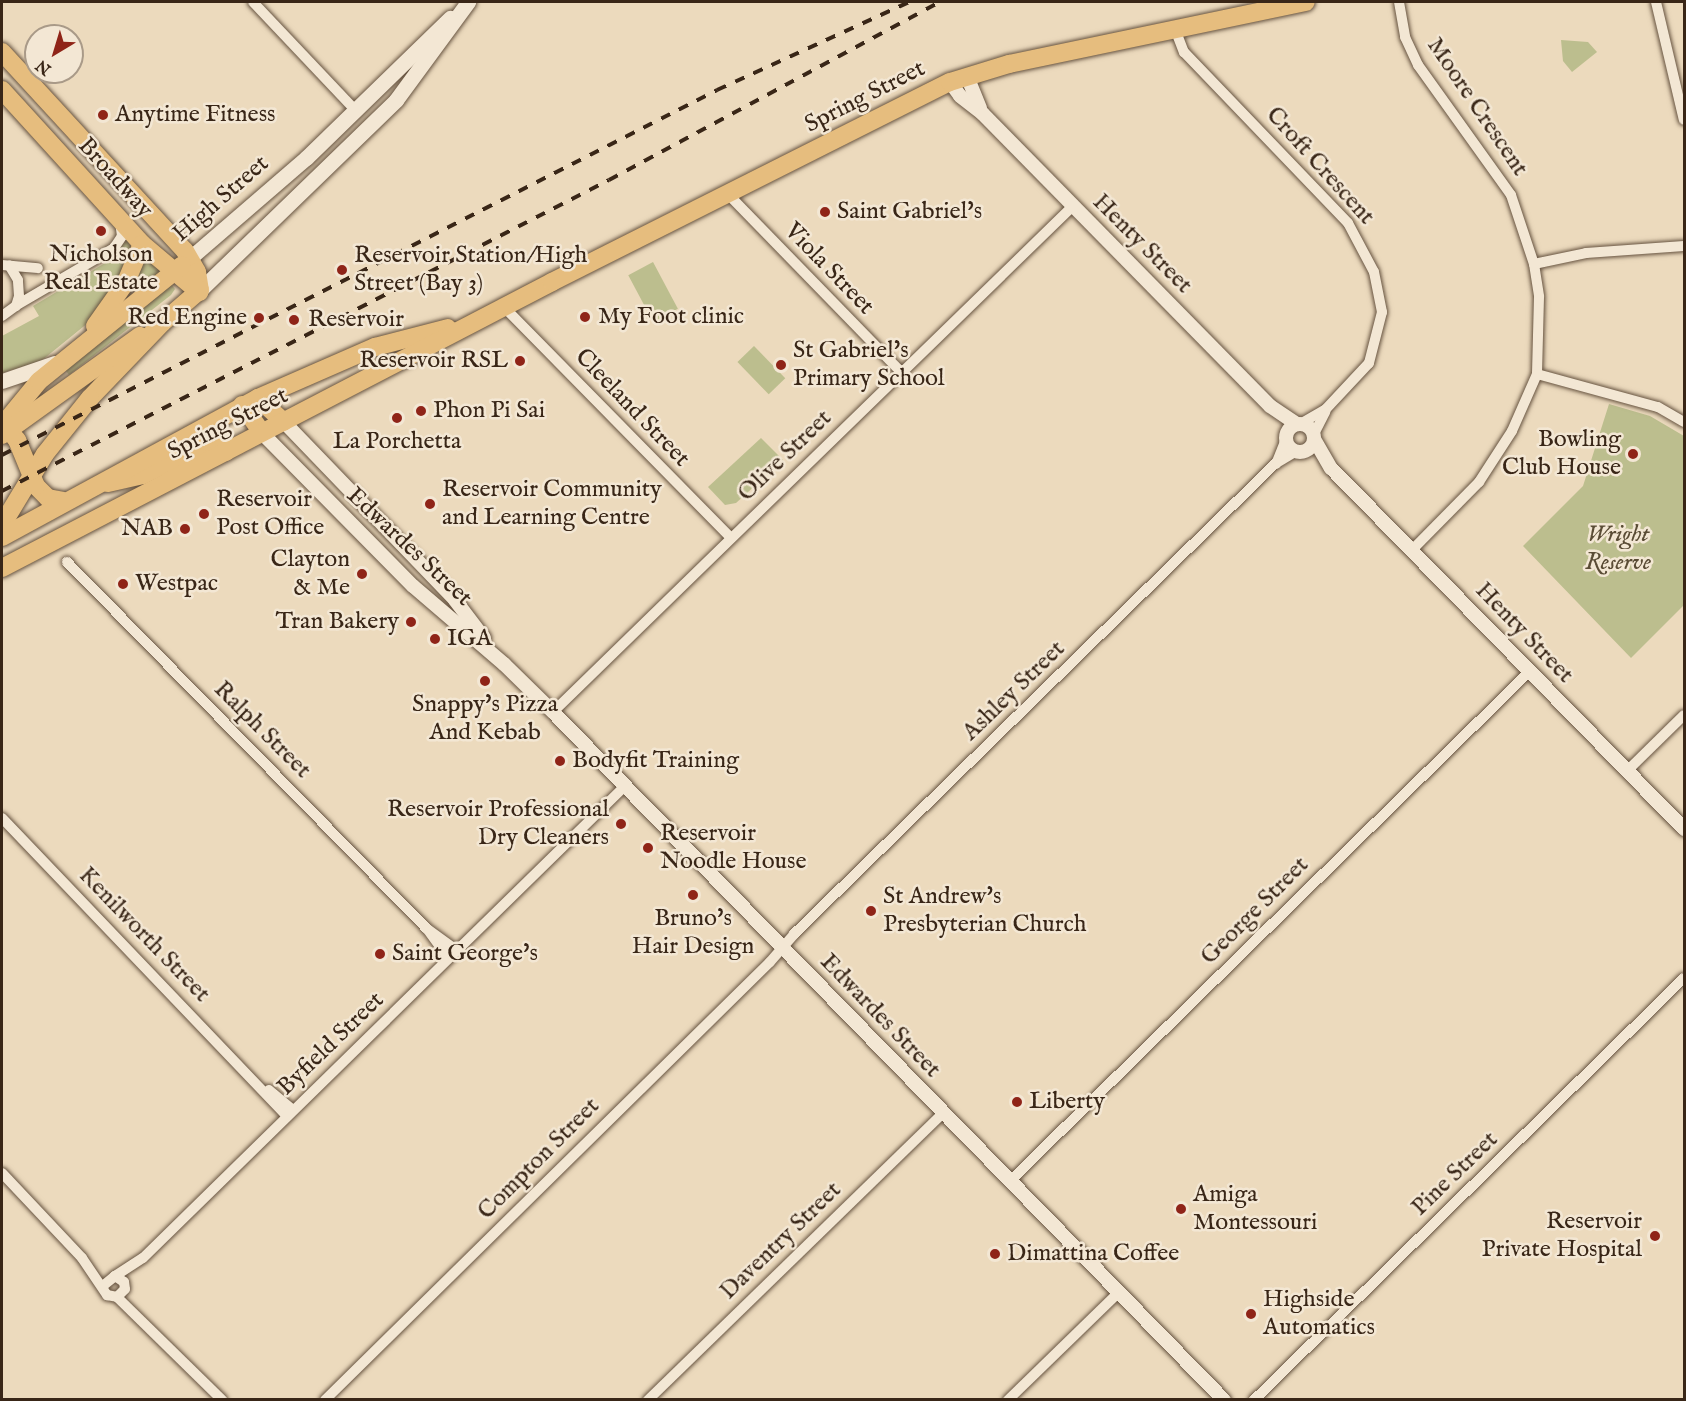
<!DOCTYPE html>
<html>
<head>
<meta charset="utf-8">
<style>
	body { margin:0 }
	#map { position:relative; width:1686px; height:1401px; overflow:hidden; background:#ecdabd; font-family:"IM FELL English",serif }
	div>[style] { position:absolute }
	.green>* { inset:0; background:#bcbe8e; transform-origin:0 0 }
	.roads { filter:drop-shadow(0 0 2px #665340) drop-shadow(0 0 2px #665340) }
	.minor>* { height:10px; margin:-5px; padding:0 5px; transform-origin:5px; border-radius:5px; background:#f3e7d4 }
	.tertiary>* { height:14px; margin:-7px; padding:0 7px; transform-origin:7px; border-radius:7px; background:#f3e7d4 }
	.tertiary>.ring { margin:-7px; padding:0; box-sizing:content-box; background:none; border:14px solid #f3e7d4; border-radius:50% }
	.secondary>* { height:15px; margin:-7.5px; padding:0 7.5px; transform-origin:7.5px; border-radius:7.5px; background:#f3e7d4 }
	.primary>* { height:18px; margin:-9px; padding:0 9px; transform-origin:9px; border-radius:9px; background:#e6bd7e }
	.rail>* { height:4px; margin-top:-2px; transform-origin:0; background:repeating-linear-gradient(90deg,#392617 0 10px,transparent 0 20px) }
	.dots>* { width:16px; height:16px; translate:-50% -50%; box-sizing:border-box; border:3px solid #f3e7d4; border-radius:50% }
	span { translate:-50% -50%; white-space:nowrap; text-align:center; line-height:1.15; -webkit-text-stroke:5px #f3e7d4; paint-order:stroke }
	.street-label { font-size:24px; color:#392617 }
	.poi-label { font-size:24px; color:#392617 }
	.left { translate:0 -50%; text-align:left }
	.right { translate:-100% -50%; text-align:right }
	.park-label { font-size:24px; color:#5a4c35; font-style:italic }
	.frame { position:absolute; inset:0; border:3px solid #392617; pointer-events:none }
	.north { position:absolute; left:24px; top:24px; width:60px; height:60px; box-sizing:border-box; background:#f3e7d4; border:2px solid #a99a88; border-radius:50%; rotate:218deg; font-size:16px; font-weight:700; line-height:24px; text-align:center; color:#392617 }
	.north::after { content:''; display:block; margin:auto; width:21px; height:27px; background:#8f2418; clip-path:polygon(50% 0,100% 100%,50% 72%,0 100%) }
</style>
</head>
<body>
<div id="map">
	<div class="green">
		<div style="clip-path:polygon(1561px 40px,1588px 42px,1597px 52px,1572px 72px,1563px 61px)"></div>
		<div style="clip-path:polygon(127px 240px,134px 252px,94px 318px,41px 361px,2px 373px,2px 336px,39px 316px,33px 306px,105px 263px)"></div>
		<div style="clip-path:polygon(144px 257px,161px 272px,137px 289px,131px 285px)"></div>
		<div style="left:653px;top:262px;width:53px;height:28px;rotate:62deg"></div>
		<div style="clip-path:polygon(171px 284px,175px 289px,171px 295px,69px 375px,64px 368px)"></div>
		<div style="left:754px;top:346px;width:45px;height:23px;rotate:46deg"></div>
		<div style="clip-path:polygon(1609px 404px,1650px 416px,1684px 436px,1684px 605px,1631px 658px,1523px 546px,1583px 486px)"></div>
		<div style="clip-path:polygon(761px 438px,783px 460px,736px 503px,725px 505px,708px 487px)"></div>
	</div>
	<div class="roads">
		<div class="minor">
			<div style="left:253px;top:2px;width:149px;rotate:46.6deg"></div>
			<div style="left:1399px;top:2px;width:36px;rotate:80deg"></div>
			<div style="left:1405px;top:37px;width:31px;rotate:65deg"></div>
			<div style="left:1418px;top:65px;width:160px;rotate:54.4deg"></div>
			<div style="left:1511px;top:195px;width:73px;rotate:71.6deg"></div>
			<div style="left:1534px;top:264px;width:33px;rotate:81deg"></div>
			<div style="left:1539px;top:297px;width:77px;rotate:91.5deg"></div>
			<div style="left:1537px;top:374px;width:62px;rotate:113.7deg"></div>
			<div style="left:1512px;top:431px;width:61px;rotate:122.9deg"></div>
			<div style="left:1479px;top:482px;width:95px;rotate:134.6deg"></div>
			<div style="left:1656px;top:2px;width:121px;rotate:76.7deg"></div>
			<div style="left:1175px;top:29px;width:25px;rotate:69deg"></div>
			<div style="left:1184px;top:52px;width:237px;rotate:46.2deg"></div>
			<div style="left:1348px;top:223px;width:55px;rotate:62deg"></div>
			<div style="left:1374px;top:272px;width:41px;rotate:78.7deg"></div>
			<div style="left:1382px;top:312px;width:53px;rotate:104.3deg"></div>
			<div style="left:1369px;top:363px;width:63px;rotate:133.1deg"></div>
			<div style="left:1326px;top:409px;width:30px;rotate:150deg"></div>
			<div style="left:727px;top:193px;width:251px;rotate:45.8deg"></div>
			<div style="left:1534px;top:264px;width:53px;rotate:-11.9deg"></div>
			<div style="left:1586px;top:253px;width:98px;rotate:-4.1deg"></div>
			<div style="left:2px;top:265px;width:36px;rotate:5deg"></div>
			<div style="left:17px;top:305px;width:113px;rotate:-30.4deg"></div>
			<div style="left:114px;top:248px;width:14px;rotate:-56deg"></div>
			<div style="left:122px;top:236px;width:15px;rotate:-98deg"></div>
			<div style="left:504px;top:307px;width:324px;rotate:45.5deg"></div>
			<div style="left:2px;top:316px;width:17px;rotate:-36deg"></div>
			<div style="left:16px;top:306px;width:10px;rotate:-73deg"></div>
			<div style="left:19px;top:296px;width:16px;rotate:-94deg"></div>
			<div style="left:18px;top:280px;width:17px;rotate:-121deg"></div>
			<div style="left:1537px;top:374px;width:125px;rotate:15.3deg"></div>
			<div style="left:1658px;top:407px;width:30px;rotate:30deg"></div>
			<div style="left:1314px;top:434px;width:25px;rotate:-63deg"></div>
			<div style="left:1276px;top:464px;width:27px;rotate:-68deg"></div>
			<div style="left:67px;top:562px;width:513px;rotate:45.55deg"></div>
			<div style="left:426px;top:928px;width:37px;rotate:36deg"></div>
			<div style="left:553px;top:712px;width:726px;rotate:-44.22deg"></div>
			<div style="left:1628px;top:770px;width:78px;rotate:-44.5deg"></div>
			<div style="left:2px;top:818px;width:412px;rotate:46.3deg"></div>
			<div style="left:428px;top:930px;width:34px;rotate:54deg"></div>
			<div style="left:269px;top:1090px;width:31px;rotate:40deg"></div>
			<div style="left:2px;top:1173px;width:117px;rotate:46.7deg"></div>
			<div style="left:82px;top:1258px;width:45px;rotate:56deg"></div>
			<div style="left:107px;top:1295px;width:10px;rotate:11deg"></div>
			<div style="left:117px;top:1297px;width:11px;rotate:-45deg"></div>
			<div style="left:125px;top:1289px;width:7px;rotate:-98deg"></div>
			<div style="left:124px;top:1282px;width:11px;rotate:-146deg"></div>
			<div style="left:115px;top:1276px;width:14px;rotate:141deg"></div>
			<div style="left:1010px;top:1181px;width:728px;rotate:-44.44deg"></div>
			<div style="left:115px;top:1276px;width:33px;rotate:-33deg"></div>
			<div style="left:143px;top:1258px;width:676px;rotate:-44.4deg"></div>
			<div style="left:117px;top:1297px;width:147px;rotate:44.4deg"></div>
			<div style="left:325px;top:1400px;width:624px;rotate:-44.55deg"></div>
			<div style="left:770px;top:962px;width:37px;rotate:-49deg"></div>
			<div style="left:794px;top:934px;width:673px;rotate:-44.34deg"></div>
			<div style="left:1275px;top:464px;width:26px;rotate:-31deg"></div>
			<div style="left:648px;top:1400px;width:412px;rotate:-44.2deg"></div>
			<div style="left:1008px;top:1400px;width:153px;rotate:-44.2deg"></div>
			<div style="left:1254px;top:1400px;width:602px;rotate:-44.46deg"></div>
		</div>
		<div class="tertiary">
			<div style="left:967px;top:76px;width:35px;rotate:68deg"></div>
			<div style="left:950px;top:82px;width:17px;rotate:54deg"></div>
			<div style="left:960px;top:96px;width:29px;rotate:38deg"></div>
			<div style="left:983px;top:114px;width:409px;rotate:45.5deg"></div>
			<div style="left:1270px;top:406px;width:32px;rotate:34deg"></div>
			<div style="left:284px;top:422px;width:247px;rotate:46.1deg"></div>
			<div style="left:455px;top:600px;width:48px;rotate:52.7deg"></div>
			<div class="ring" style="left:1286px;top:424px;width:14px;height:14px"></div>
			<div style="left:262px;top:433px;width:215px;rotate:45.4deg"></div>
			<div style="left:413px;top:586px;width:120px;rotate:40.6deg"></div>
			<div style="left:504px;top:664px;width:69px;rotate:44.4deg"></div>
			<div style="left:553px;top:712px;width:961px;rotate:45.72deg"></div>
			<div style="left:1314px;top:439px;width:34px;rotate:60deg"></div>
			<div style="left:1331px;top:468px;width:505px;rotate:45.64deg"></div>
		</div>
		<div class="secondary">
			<div style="left:190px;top:258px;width:153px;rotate:-40.8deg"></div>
			<div style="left:306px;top:158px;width:201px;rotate:-44.2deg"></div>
			<div style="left:200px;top:290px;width:273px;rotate:-44.1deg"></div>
			<div style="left:396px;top:100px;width:122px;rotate:-53.7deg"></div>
			<div style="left:2px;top:381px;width:56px;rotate:-18.8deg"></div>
		</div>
		<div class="primary">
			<div style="left:2px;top:52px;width:270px;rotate:47.4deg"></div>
			<div style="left:185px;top:251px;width:24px;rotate:60deg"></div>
			<div style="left:197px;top:272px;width:18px;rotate:81deg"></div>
			<div style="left:200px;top:290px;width:50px;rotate:139deg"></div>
			<div style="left:162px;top:323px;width:104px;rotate:133.8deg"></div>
			<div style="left:90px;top:398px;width:72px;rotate:128.8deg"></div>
			<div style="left:45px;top:454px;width:83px;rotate:121.2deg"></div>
			<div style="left:2px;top:90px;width:208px;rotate:47.7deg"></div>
			<div style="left:142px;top:244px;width:75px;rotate:40.1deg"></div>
			<div style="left:95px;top:326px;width:54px;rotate:-54.8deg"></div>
			<div style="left:126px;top:282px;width:41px;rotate:-67.2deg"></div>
			<div style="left:258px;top:398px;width:35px;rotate:43deg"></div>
			<div style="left:242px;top:405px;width:34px;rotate:54deg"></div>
			<div style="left:4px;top:424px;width:21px;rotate:51deg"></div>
			<div style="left:17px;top:440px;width:50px;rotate:67.6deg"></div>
			<div style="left:36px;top:486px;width:17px;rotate:45deg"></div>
			<div style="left:48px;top:498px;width:15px;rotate:11deg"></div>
			<div style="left:2px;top:426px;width:58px;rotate:-50.6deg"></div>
			<div style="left:39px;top:381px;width:184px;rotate:-39deg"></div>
			<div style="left:2px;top:435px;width:170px;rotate:-35.7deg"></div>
			<div style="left:108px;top:483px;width:36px;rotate:-13deg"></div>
			<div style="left:143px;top:475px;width:73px;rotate:-25.9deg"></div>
			<div style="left:209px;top:443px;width:9px"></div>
			<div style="left:218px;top:443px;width:12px;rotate:48deg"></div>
			<div style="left:2px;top:537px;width:291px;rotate:-28.5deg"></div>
			<div style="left:258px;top:398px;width:128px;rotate:-23.6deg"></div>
			<div style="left:375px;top:347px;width:75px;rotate:-14.6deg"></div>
			<div style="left:2px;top:568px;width:620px;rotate:-27.47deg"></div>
			<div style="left:552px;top:282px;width:445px;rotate:-26.7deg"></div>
			<div style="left:950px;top:82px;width:62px;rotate:-17deg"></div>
			<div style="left:1009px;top:64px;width:303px;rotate:-11.8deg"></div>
		</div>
	</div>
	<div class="rail">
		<div style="left:2px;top:455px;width:803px;rotate:-27.04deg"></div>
		<div style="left:717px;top:90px;width:211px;rotate:-24.6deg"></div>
		<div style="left:2px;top:491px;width:682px;rotate:-27.13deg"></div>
		<div style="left:609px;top:180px;width:375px;rotate:-28.3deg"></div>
	</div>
	<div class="dots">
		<div style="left:103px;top:115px;background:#8f2418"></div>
		<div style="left:825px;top:212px;background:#8f2418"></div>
		<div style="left:101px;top:231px;background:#8f2418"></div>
		<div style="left:342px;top:270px;background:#8f2418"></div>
		<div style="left:585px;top:317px;background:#8f2418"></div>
		<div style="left:259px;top:318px;background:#8f2418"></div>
		<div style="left:294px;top:320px;background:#8f2418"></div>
		<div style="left:520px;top:361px;background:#8f2418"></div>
		<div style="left:781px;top:365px;background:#8f2418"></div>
		<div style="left:421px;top:411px;background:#8f2418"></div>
		<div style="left:397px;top:418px;background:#8f2418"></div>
		<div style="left:1633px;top:454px;background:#8f2418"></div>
		<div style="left:430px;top:504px;background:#8f2418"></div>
		<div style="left:204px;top:514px;background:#8f2418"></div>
		<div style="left:185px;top:529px;background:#8f2418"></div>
		<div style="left:362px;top:574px;background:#8f2418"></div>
		<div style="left:123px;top:584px;background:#8f2418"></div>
		<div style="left:411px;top:622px;background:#8f2418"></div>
		<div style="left:435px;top:639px;background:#8f2418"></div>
		<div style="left:485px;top:681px;background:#8f2418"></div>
		<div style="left:560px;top:761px;background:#8f2418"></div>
		<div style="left:621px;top:824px;background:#8f2418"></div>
		<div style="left:648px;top:848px;background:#8f2418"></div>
		<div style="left:693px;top:895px;background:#8f2418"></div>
		<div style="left:871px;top:911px;background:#8f2418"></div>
		<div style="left:380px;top:954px;background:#8f2418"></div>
		<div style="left:1017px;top:1102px;background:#8f2418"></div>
		<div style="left:1181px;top:1209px;background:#8f2418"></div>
		<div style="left:1655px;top:1236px;background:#8f2418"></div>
		<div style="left:995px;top:1254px;background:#8f2418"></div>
		<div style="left:1251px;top:1314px;background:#8f2418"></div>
	</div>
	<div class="street-label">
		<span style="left:865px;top:97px;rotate:-27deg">Spring Street</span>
		<span style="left:1477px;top:107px;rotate:56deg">Moore Crescent</span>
		<span style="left:1320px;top:166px;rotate:48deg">Croft Crescent</span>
		<span style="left:115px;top:178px;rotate:48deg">Broadway</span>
		<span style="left:221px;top:199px;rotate:-41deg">High Street</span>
		<span style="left:1142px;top:244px;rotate:45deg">Henty Street</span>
		<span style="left:829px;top:269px;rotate:46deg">Viola Street</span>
		<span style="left:632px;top:408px;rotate:46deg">Cleeland Street</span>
		<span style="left:228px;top:424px;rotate:-27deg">Spring Street</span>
		<span style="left:785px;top:456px;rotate:-44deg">Olive Street</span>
		<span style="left:409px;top:547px;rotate:43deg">Edwardes Street</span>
		<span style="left:1524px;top:633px;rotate:46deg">Henty Street</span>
		<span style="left:1014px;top:691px;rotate:-44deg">Ashley Street</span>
		<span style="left:262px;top:730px;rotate:45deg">Ralph Street</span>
		<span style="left:1255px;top:911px;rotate:-45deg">George Street</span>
		<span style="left:144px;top:935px;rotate:46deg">Kenilworth Street</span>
		<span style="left:880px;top:1016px;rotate:46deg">Edwardes Street</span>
		<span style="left:331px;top:1044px;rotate:-44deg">Byfield Street</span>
		<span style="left:539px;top:1159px;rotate:-45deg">Compton Street</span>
		<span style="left:1455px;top:1174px;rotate:-44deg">Pine Street</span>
		<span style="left:781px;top:1241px;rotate:-44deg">Daventry Street</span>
	</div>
	<div class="poi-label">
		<span class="left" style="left:115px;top:115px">Anytime Fitness</span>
		<span class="left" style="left:837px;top:212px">Saint Gabriel's</span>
		<span style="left:101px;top:269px">Nicholson<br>Real Estate</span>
		<span class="left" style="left:354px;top:270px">Reservoir Station/High<br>Street (Bay 3)</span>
		<span class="left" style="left:598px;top:317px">My Foot clinic</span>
		<span class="right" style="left:247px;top:318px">Red Engine</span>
		<span class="left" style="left:308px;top:320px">Reservoir</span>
		<span class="left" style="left:793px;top:365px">St Gabriel's<br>Primary School</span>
		<span class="right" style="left:508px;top:361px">Reservoir RSL</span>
		<span class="left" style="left:433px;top:411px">Phon Pi Sai</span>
		<span class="right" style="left:1621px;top:454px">Bowling<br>Club House</span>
		<span style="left:397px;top:442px">La Porchetta</span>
		<span class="left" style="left:442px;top:504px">Reservoir Community<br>and Learning Centre</span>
		<span class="left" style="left:216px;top:514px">Reservoir<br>Post Office</span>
		<span class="right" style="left:173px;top:529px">NAB</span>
		<span class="right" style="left:350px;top:574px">Clayton<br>&amp; Me</span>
		<span class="left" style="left:135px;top:584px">Westpac</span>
		<span class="right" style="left:399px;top:622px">Tran Bakery</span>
		<span class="left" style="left:447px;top:639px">IGA</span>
		<span style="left:485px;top:719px">Snappy's Pizza<br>And Kebab</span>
		<span class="left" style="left:572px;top:761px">Bodyfit Training</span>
		<span class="right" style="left:609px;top:824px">Reservoir Professional<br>Dry Cleaners</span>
		<span class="left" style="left:660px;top:848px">Reservoir<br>Noodle House</span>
		<span class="left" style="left:883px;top:911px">St Andrew's<br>Presbyterian Church</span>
		<span style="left:693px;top:933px">Bruno's<br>Hair Design</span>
		<span class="left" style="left:392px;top:954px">Saint George's</span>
		<span class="left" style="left:1029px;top:1102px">Liberty</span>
		<span class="left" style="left:1193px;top:1209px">Amiga<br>Montessouri</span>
		<span class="right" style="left:1642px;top:1236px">Reservoir<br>Private Hospital</span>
		<span class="left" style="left:1007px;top:1254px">Dimattina Coffee</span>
		<span class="left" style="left:1263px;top:1314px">Highside<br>Automatics</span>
	</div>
	<div class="park-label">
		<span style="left:1618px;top:549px">Wright<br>Reserve</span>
	</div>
	<div class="frame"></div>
	<div class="north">N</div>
</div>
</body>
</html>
